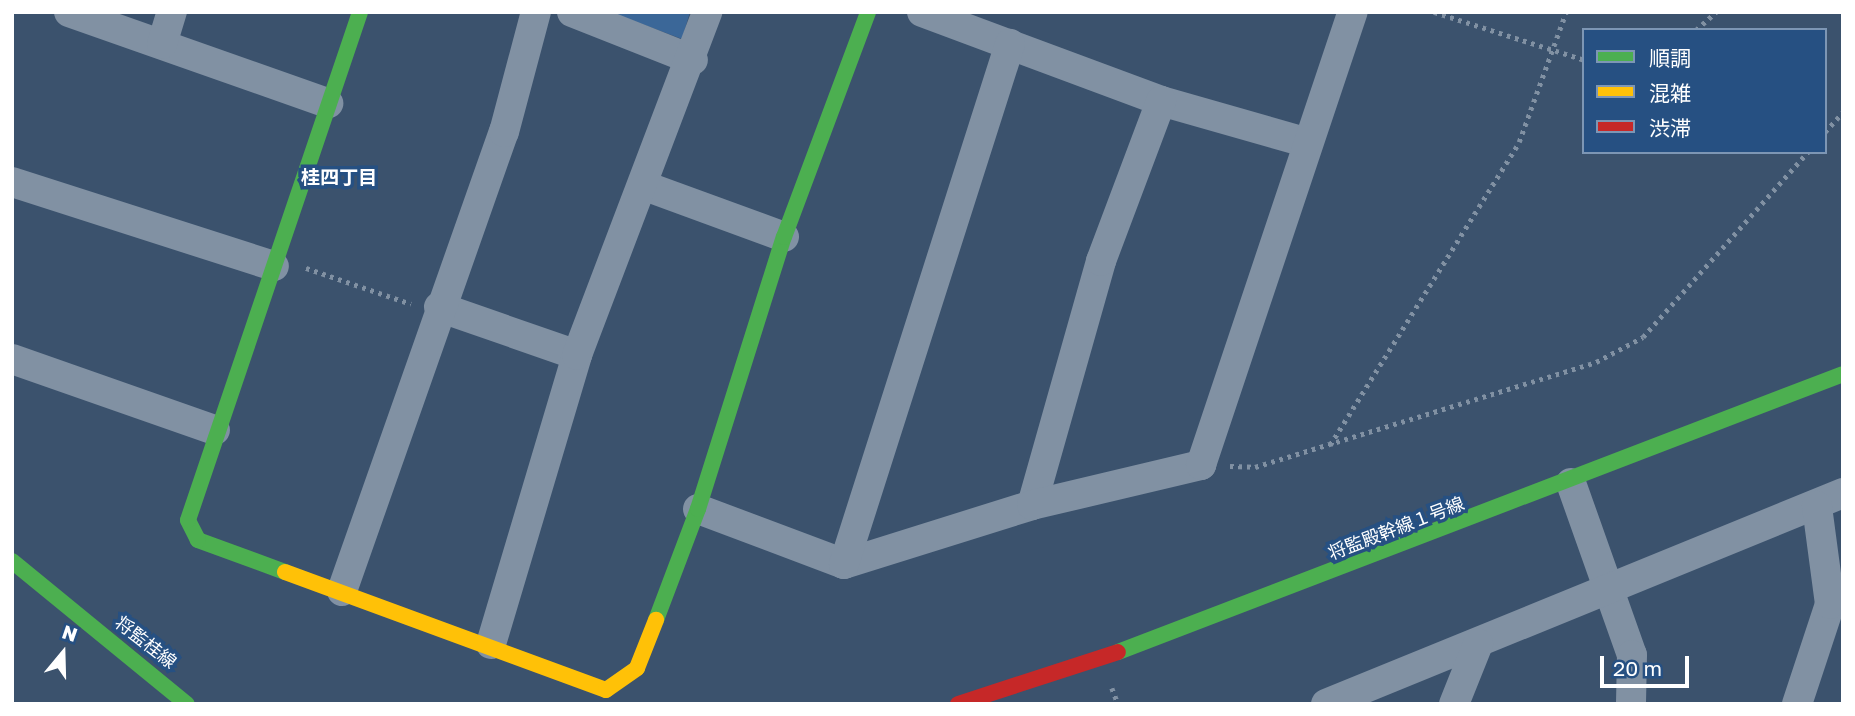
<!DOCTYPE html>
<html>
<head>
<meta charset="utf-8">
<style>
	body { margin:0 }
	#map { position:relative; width:1855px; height:716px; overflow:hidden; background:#3b526d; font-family:"Golos Text","Noto Sans JP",sans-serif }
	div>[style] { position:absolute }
	.green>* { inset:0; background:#3b6798 }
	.path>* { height:4.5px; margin-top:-2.25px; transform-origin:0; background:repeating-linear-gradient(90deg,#8191a3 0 3.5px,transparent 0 8.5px) }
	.street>* { height:30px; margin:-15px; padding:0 15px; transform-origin:15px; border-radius:15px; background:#8191a3 }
	.fast>* { height:16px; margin:-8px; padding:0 8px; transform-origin:8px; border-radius:8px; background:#4caf50 }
	.slow>* { height:16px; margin:-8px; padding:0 8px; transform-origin:8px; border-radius:8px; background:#ffc107 }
	.jam>* { height:16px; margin:-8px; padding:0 8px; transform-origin:8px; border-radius:8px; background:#c62828 }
	span { translate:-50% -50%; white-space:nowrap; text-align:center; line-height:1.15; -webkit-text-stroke:7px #265082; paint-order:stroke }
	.street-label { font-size:18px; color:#fff }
	.neighbourhood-label { font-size:19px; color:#fff; font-weight:700 }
	.frame { position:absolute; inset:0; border:14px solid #fff; pointer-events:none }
	.legend { position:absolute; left:1582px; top:28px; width:245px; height:126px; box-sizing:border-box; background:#265082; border:2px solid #7d96b4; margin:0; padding:9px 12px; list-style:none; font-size:21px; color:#fff }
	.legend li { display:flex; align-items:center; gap:14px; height:35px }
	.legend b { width:35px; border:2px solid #7d96b4 }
	.north { position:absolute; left:28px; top:618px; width:70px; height:70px; -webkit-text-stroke:5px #265082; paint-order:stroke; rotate:19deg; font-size:19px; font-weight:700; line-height:28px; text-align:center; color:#fff }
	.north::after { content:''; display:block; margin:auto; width:24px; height:32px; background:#fff; clip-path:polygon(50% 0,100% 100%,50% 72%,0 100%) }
	.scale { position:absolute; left:1600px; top:656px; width:89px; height:32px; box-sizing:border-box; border:4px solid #fff; border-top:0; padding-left:9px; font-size:21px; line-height:24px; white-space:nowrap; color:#fff; -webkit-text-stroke:5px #265082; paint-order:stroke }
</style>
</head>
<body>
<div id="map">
	<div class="green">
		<div style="clip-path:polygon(610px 12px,690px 12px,682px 39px)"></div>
	</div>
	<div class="path">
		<div style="left:1434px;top:12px;width:157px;rotate:17.7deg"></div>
		<div style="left:1696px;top:30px;width:27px;rotate:-42deg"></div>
		<div style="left:1825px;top:132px;width:27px;rotate:-48deg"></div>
		<div style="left:306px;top:268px;width:111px;rotate:18.9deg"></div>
		<div style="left:1330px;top:445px;width:357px;rotate:-58deg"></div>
		<div style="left:1519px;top:142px;width:138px;rotate:-70.1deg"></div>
		<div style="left:1230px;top:466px;width:25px;rotate:2deg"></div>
		<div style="left:1255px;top:467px;width:357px;rotate:-17.1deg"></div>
		<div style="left:1596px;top:362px;width:53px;rotate:-28deg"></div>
		<div style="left:1643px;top:337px;width:248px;rotate:-48.3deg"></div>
		<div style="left:1112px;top:688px;width:17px;rotate:69deg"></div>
	</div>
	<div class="street">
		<div style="left:69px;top:12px;width:275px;rotate:19.4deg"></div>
		<div style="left:572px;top:12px;width:130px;rotate:21.6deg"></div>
		<div style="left:922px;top:12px;width:255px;rotate:20.4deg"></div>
		<div style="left:1161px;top:101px;width:150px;rotate:15.9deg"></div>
		<div style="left:162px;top:44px;width:34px;rotate:-73deg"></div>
		<div style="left:12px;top:182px;width:275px;rotate:17.8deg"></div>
		<div style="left:645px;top:186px;width:148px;rotate:20.1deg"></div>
		<div style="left:439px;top:307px;width:146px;rotate:19.2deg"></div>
		<div style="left:12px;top:359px;width:215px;rotate:19.3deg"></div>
		<div style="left:1571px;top:483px;width:182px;rotate:70.5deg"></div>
		<div style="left:1632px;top:655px;width:49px;rotate:91.2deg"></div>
		<div style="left:1032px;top:505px;width:254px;rotate:-74.2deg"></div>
		<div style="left:1101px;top:261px;width:171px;rotate:-69.4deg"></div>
		<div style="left:698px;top:509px;width:156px;rotate:20.6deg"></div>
		<div style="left:844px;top:564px;width:197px;rotate:-17.4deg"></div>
		<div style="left:1032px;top:505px;width:174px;rotate:-13.3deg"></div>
		<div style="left:1201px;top:465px;width:478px;rotate:-71.5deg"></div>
		<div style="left:844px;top:564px;width:546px;rotate:-72.3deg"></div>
		<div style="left:342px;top:591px;width:487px;rotate:-70.6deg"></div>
		<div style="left:504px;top:132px;width:124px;rotate:-75.1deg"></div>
		<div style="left:491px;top:644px;width:302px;rotate:-73.4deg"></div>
		<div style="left:577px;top:355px;width:367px;rotate:-69.2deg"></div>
		<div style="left:1326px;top:704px;width:558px;rotate:-22.2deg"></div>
		<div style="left:1454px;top:704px;width:65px;rotate:-68.2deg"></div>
		<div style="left:1797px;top:704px;width:105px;rotate:-71.7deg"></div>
		<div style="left:1830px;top:604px;width:99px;rotate:-97.6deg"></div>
	</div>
	<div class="fast">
		<div style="left:12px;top:561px;width:226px;rotate:39.3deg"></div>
		<div style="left:285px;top:572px;width:93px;rotate:-159.8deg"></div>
		<div style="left:198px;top:540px;width:22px;rotate:-117deg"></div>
		<div style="left:188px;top:520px;width:536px;rotate:-71.29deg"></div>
		<div style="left:656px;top:620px;width:119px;rotate:-69.3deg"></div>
		<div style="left:698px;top:509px;width:285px;rotate:-72.5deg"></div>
		<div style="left:784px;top:237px;width:240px;rotate:-69.5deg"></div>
		<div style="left:1118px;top:652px;width:776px;rotate:-20.98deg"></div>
	</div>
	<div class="slow">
		<div style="left:285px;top:572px;width:342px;rotate:20.2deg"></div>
		<div style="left:606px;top:690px;width:38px;rotate:-35deg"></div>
		<div style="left:637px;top:668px;width:52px;rotate:-68.4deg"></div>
	</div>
	<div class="jam">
		<div style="left:958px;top:704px;width:168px;rotate:-18deg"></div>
	</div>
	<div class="street-label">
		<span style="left:1396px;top:528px;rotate:-21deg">将監殿幹線１号線</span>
		<span style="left:146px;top:642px;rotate:38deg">将監桂線</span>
	</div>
	<div class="neighbourhood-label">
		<span style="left:339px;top:177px">桂四丁目</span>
	</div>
	<div class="frame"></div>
	<ul class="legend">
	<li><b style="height:9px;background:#4caf50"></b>順調</li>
	<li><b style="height:9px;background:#ffc107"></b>混雑</li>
	<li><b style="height:9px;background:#c62828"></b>渋滞</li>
	</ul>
	<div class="north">N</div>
	<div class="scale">20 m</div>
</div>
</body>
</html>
